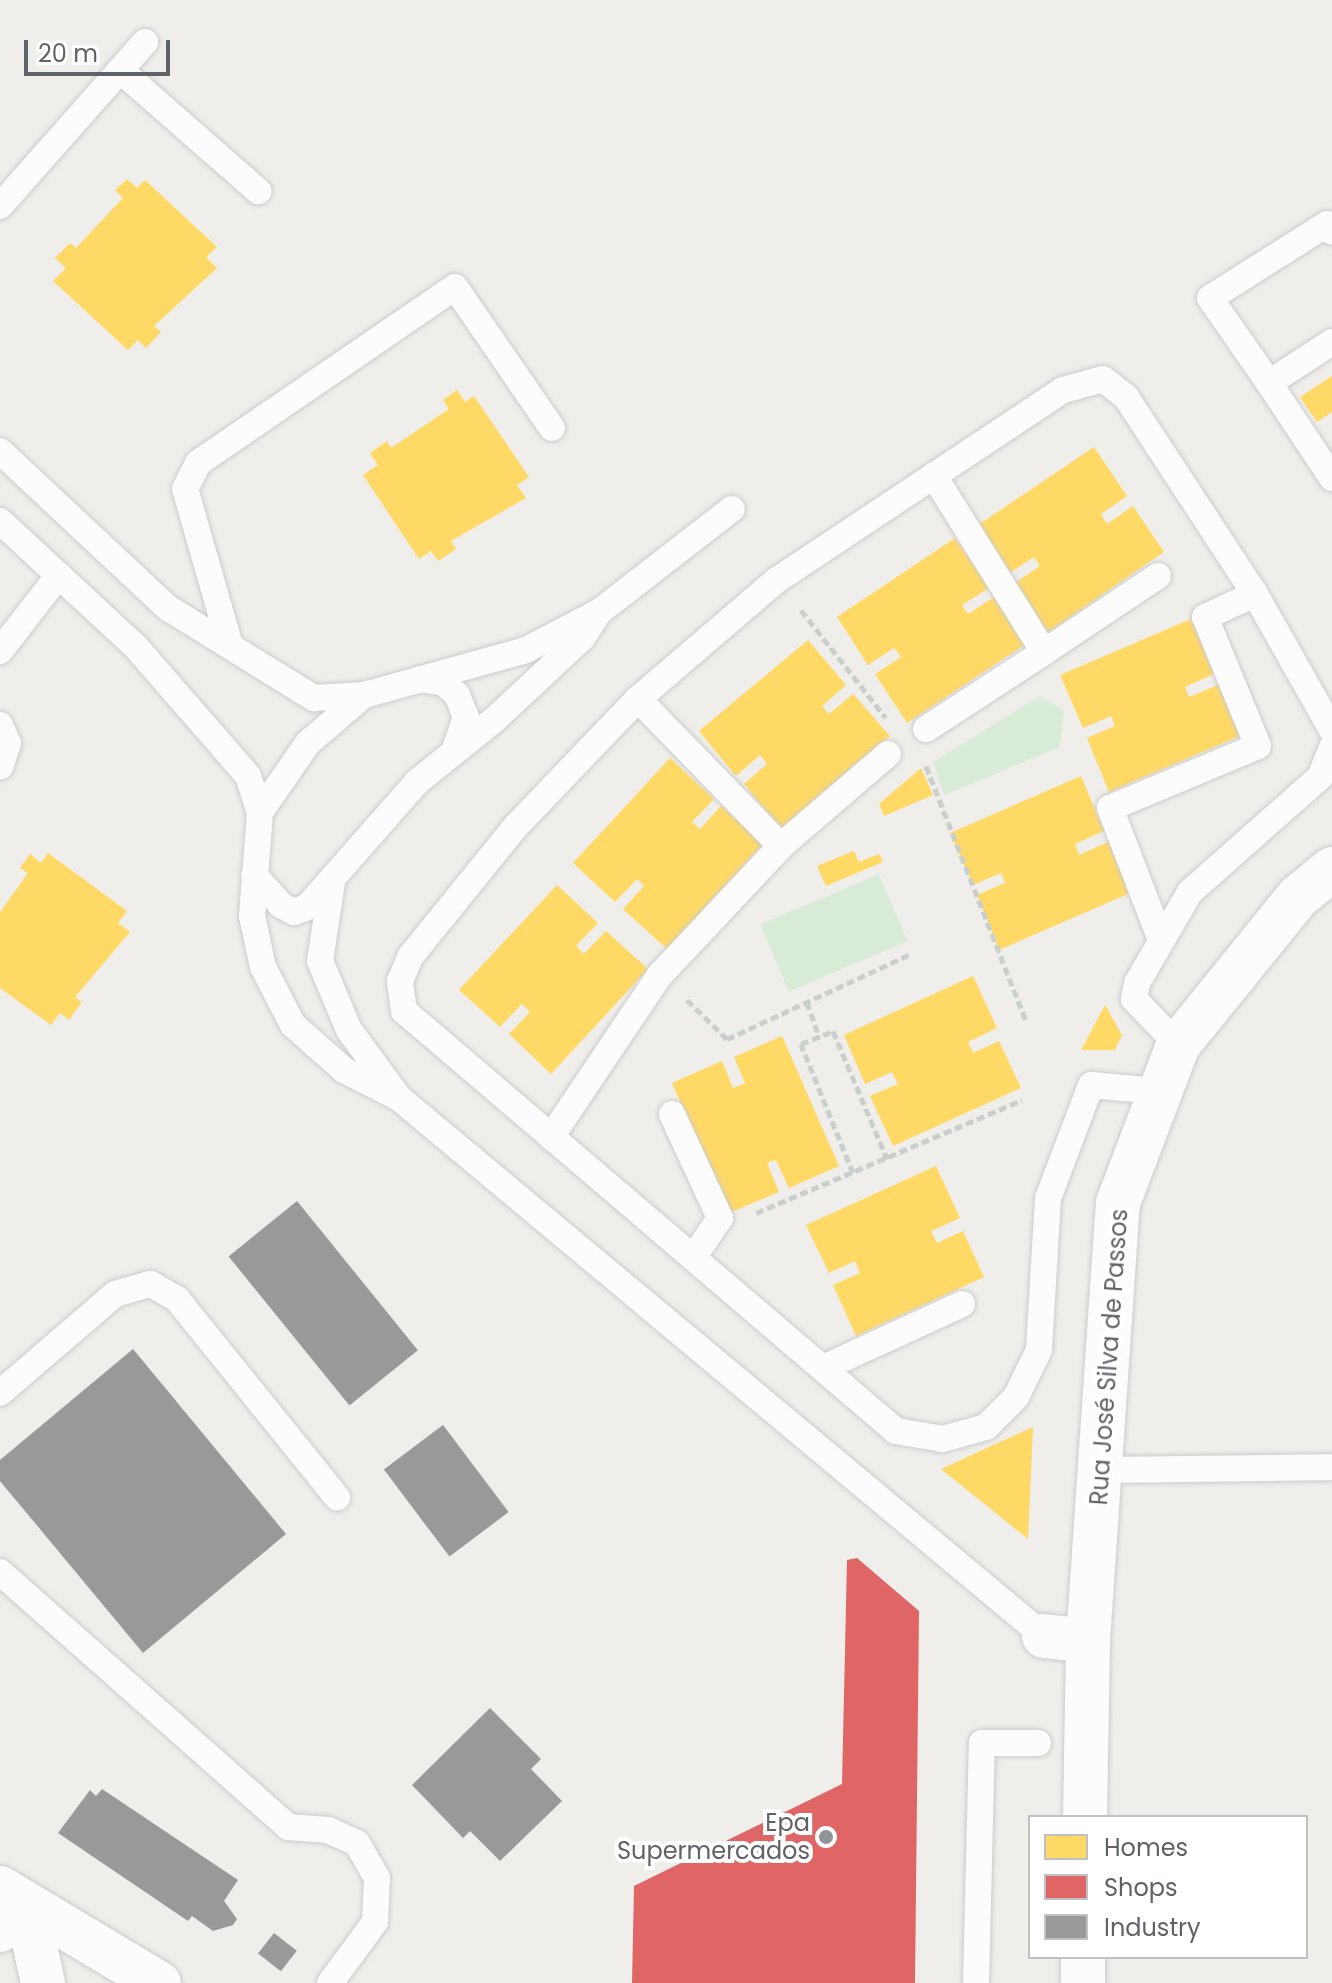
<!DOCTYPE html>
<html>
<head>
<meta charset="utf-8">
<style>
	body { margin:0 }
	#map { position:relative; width:1332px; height:1983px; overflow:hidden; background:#efeeea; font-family:Poppins,sans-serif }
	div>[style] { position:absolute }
	.green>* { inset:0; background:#d8ebd6; transform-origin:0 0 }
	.homes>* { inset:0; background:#ffd966 }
	.shops>* { inset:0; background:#e06666 }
	.industry>* { inset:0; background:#999; transform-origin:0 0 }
	.path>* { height:5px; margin-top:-2.5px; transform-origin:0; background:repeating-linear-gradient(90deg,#cacfcc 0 8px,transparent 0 12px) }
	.roads { filter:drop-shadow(0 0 2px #cbcccc) drop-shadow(0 0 2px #cbcccc) }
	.lane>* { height:26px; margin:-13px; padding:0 13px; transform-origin:13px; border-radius:13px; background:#fdfcfc }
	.street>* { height:44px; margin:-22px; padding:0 22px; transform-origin:22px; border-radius:22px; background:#fdfcfc }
	.secondary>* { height:44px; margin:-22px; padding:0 22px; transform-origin:22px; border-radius:22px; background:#fdfcfc }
	.dots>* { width:22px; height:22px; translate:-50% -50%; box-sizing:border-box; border:4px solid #fff; border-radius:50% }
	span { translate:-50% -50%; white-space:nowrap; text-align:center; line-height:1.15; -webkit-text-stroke:8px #fff; paint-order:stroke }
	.street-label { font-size:24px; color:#5f6368 }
	.poi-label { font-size:24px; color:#5f6368 }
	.right { translate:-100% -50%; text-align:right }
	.legend { position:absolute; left:1028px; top:1815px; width:280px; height:144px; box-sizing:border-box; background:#fff; border:2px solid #bfc1c3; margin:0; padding:10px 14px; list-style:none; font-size:24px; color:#5f6368 }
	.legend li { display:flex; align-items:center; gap:16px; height:40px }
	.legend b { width:40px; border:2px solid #bfc1c3 }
	.scale { position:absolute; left:24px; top:40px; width:146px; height:36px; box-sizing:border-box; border:4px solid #5f6368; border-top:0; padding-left:10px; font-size:24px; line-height:28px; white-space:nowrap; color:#5f6368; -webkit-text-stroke:6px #fff; paint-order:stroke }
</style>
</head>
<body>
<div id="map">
	<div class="green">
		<div style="clip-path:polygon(1040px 696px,1064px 711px,1060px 747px,944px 795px,933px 762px)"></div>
		<div style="left:879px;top:874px;width:73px;height:129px;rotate:67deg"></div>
	</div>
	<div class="homes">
		<div style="clip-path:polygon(127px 179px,137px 188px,145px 180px,217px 247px,206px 257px,217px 268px,154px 326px,161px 332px,146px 348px,138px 340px,128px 350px,53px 281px,66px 268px,55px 258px,70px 243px,76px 248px,123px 198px,115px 190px)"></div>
		<div style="clip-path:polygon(1332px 376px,1332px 412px,1317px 422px,1300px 397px)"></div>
		<div style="clip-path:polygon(457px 390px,465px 402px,474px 396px,529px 477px,517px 485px,526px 498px,451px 541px,456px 549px,438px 561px,431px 551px,419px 559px,363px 475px,378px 465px,370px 453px,387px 441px,391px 448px,449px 409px,443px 400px)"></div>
		<div style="clip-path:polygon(1094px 447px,1127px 496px,1101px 514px,1107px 524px,1133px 506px,1164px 552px,1047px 633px,1014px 584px,1040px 566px,1034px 557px,1008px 574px,975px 527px)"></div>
		<div style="clip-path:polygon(955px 538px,989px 588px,962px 605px,968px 614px,994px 597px,1026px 644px,907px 723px,875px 674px,901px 657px,894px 648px,868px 665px,837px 617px)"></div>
		<div style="clip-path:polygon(1191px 619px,1214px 674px,1185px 687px,1189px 697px,1218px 685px,1240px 736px,1109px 792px,1087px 738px,1115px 726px,1111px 716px,1083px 728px,1060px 675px)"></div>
		<div style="clip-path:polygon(808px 640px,846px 685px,822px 706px,829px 714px,853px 694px,890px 736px,781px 829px,744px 784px,767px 764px,760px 755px,736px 776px,699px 731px)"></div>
		<div style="clip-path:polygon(670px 758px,714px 799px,692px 822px,700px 829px,721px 806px,763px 844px,667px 949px,623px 909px,644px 886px,637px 879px,615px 902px,573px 863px)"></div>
		<div style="clip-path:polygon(921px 768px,933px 795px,884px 816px,879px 804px)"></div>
		<div style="clip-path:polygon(1081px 776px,1104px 831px,1075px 844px,1079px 855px,1108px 842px,1130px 893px,999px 950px,977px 895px,1005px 883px,1001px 873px,973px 885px,950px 833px)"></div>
		<div style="clip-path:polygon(854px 851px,859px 862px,879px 854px,883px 862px,826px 886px,817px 866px)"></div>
		<div style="clip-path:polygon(48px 853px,127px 911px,118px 923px,130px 932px,75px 997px,82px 1002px,69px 1020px,60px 1013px,51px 1025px,0 988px,0 912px,28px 873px,20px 868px,30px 854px,41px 863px)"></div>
		<div style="clip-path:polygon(557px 885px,598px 923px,576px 946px,584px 954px,606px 931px,648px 969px,551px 1074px,509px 1034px,530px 1012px,522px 1004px,500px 1027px,459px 990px)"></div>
		<div style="clip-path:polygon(973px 976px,997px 1028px,968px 1042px,973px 1053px,999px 1041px,1021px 1088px,893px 1146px,870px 1096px,898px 1084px,892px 1072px,865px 1084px,844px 1035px)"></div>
		<div style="clip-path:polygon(1105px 1005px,1122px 1035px,1115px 1050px,1081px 1050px)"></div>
		<div style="clip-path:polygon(782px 1036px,839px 1166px,789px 1188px,776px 1160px,767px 1163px,779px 1192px,729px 1213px,672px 1083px,722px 1061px,733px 1088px,745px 1083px,734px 1057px)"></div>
		<div style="clip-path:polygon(936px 1166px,960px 1218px,931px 1231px,937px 1243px,963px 1231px,984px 1277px,856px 1336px,833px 1285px,860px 1273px,855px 1261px,829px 1273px,806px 1225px)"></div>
		<div style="clip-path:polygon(1033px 1427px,1028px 1539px,941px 1469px)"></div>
	</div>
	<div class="shops">
		<div style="clip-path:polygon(857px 1558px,919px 1611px,915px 1983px,632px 1983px,634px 1886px,842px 1784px,847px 1560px)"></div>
	</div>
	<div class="industry">
		<div style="left:297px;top:1201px;width:192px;height:88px;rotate:51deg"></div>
		<div style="clip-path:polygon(133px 1349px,286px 1534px,143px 1653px,0 1481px,0 1460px)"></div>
		<div style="left:443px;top:1425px;width:109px;height:74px;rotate:53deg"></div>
		<div style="clip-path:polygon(490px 1708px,541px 1759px,531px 1769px,562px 1801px,500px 1861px,470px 1831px,463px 1838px,412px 1785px)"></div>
		<div style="clip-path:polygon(102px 1789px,238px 1880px,224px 1901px,237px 1919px,233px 1925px,213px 1931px,192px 1916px,188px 1921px,58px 1833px,90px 1790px,96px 1796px)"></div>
		<div style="left:274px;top:1933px;width:29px;height:26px;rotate:38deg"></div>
	</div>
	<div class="path">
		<div style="left:801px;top:610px;width:137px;rotate:51.8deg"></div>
		<div style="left:926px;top:766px;width:274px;rotate:68.6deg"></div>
		<div style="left:687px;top:1000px;width:56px;rotate:44.3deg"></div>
		<div style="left:727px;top:1039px;width:203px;rotate:-24.8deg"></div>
		<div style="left:807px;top:1002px;width:37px;rotate:71deg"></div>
		<div style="left:853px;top:1173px;width:139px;rotate:-112deg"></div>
		<div style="left:801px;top:1044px;width:35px;rotate:-22deg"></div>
		<div style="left:833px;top:1031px;width:139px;rotate:67.1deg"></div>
		<div style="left:756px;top:1213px;width:289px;rotate:-23deg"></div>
	</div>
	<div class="roads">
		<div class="lane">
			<div style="left:120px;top:70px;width:184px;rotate:41.2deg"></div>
			<div style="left:0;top:206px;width:219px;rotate:-48.5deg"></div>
			<div style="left:1332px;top:342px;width:75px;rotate:146.9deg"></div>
			<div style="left:1269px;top:383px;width:114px;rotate:56.4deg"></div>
			<div style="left:1269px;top:383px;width:103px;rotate:-124.8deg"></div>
			<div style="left:1210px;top:298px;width:138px;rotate:-32.3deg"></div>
			<div style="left:1327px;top:224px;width:9px;rotate:58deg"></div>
			<div style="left:0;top:451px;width:230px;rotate:43.1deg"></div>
			<div style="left:168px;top:608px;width:172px;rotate:31.7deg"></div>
			<div style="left:314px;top:698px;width:50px;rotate:-3.4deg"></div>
			<div style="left:364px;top:695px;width:168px;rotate:-15.5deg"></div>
			<div style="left:526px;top:650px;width:82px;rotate:-27.5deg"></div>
			<div style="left:599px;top:612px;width:31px;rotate:123deg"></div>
			<div style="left:582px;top:638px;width:120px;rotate:137deg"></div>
			<div style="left:494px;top:720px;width:99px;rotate:141.2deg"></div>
			<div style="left:417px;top:782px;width:167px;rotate:131.3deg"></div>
			<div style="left:307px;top:907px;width:14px;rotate:159deg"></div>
			<div style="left:294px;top:912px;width:15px;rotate:-152deg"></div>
			<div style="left:281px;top:905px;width:40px;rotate:-132deg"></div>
			<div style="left:0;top:521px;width:185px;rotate:42.8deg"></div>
			<div style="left:136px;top:647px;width:171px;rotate:49deg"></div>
			<div style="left:248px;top:776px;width:38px;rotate:72deg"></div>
			<div style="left:260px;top:812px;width:104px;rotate:94.4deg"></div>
			<div style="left:252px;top:916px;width:52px;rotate:77.8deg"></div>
			<div style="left:263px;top:967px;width:65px;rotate:62.7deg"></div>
			<div style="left:293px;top:1025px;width:68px;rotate:41.4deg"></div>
			<div style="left:344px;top:1070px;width:62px;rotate:27deg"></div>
			<div style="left:399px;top:1098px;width:84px;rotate:-126.3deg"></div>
			<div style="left:349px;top:1030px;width:75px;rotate:-112.8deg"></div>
			<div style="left:320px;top:961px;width:79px;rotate:-81.3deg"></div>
			<div style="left:599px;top:612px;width:168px;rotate:-37.8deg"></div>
			<div style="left:229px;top:642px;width:159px;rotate:-106deg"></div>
			<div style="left:185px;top:489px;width:29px;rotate:-63deg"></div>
			<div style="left:198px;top:463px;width:311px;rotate:-34.4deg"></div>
			<div style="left:455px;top:287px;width:171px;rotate:55.5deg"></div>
			<div style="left:0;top:651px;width:96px;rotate:-52.2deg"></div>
			<div style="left:1044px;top:652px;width:137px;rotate:-33.7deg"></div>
			<div style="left:420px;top:679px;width:24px;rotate:9deg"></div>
			<div style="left:444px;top:683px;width:18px;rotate:43deg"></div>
			<div style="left:457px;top:695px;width:24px;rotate:68deg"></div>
			<div style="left:466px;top:717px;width:31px;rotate:109deg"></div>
			<div style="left:638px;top:699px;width:205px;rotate:45.8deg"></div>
			<div style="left:0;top:725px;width:20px;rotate:66deg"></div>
			<div style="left:8px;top:743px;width:25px;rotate:108deg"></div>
			<div style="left:926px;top:729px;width:141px;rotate:-33.1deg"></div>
			<div style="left:1044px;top:652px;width:208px;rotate:-122deg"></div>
			<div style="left:260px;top:812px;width:84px;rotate:-55.2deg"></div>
			<div style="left:308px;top:743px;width:74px;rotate:-40.6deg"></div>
			<div style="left:1161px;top:940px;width:142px;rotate:-111.1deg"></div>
			<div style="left:1110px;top:808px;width:160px;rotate:-22.7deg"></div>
			<div style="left:1258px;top:746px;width:139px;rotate:-112.3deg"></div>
			<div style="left:1205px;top:617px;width:55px;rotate:-24.7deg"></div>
			<div style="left:1178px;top:1045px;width:64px;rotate:-133.7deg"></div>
			<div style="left:1134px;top:999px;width:16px;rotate:-79deg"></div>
			<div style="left:1137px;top:983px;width:105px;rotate:-59.8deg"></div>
			<div style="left:1190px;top:892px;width:174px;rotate:-41.5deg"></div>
			<div style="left:1320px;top:777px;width:32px;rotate:-68deg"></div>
			<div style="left:1157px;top:1091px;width:66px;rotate:-174.8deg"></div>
			<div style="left:1091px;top:1085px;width:121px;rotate:110.8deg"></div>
			<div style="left:1048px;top:1198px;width:152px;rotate:93.4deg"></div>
			<div style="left:1039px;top:1350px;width:52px;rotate:116.1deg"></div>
			<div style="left:1016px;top:1397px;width:42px;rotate:135deg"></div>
			<div style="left:986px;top:1427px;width:45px;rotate:164.4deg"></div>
			<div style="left:943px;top:1439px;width:48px;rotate:-170.3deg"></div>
			<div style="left:896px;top:1431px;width:647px;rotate:-139.51deg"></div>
			<div style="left:404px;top:1011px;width:30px;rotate:-98deg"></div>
			<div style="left:400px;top:981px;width:26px;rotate:-67deg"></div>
			<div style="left:410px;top:957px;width:170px;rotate:-51deg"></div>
			<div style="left:517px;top:825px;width:175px;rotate:-46.2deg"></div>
			<div style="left:638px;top:699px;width:183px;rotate:-40.6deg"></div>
			<div style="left:777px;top:580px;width:343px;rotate:-33.6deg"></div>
			<div style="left:1063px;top:390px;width:41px;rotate:-15.4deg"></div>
			<div style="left:1103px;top:379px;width:29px;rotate:38deg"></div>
			<div style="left:1126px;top:397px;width:235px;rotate:56.8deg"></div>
			<div style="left:1255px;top:594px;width:156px;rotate:60.5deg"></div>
			<div style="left:399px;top:1098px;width:840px;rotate:39.83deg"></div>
			<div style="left:672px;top:1114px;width:115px;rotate:65.2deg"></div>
			<div style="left:720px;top:1218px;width:48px;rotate:124deg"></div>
			<div style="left:551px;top:1137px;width:195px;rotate:-56.1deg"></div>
			<div style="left:660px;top:975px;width:177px;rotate:-46.8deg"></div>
			<div style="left:781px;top:846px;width:141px;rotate:-40.7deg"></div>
			<div style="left:823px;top:1368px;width:153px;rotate:-24.7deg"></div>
			<div style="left:0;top:1393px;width:152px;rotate:-40.7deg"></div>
			<div style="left:115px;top:1294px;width:37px;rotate:-16deg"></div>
			<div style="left:151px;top:1284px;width:30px;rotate:30deg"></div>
			<div style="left:177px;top:1299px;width:255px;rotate:51.1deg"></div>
			<div style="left:1100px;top:1470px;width:232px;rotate:-0.7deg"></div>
			<div style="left:0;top:1572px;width:385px;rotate:41.5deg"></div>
			<div style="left:288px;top:1827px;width:40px;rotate:4.3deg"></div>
			<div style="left:328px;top:1830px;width:32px;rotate:24deg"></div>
			<div style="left:357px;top:1843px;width:40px;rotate:60.3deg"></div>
			<div style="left:377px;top:1878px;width:44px;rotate:92.6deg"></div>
			<div style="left:375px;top:1922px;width:76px;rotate:126.4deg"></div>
			<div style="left:976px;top:1983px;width:240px;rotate:-88.6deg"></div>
			<div style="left:982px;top:1743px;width:56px"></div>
		</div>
		<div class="street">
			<div style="left:1044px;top:1636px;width:44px;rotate:6.5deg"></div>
			<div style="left:1085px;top:1817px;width:176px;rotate:-89deg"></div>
			<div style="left:1088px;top:1641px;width:439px;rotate:-86.1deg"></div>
			<div style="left:1118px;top:1203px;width:169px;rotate:-69.2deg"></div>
			<div style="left:1178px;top:1045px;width:191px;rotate:-51deg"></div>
			<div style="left:1298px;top:897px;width:44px;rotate:-39.5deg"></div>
			<div style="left:0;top:1930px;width:34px;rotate:-38deg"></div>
			<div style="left:27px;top:1909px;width:76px;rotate:77.8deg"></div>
			<div style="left:1083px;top:1983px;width:26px;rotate:-90deg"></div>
		</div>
		<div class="secondary">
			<div style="left:0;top:1888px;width:185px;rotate:30.9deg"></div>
		</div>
	</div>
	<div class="dots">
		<div style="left:826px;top:1837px;background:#919496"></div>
	</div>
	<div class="street-label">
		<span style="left:1109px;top:1357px;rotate:-86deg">Rua José Silva de Passos</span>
	</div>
	<div class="poi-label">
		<span class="right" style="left:810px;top:1837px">Epa<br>Supermercados</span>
	</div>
	<ul class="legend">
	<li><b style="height:22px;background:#ffd966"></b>Homes</li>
	<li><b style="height:22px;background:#e06666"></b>Shops</li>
	<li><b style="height:22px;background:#999"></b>Industry</li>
	</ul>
	<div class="scale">20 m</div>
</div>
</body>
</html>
